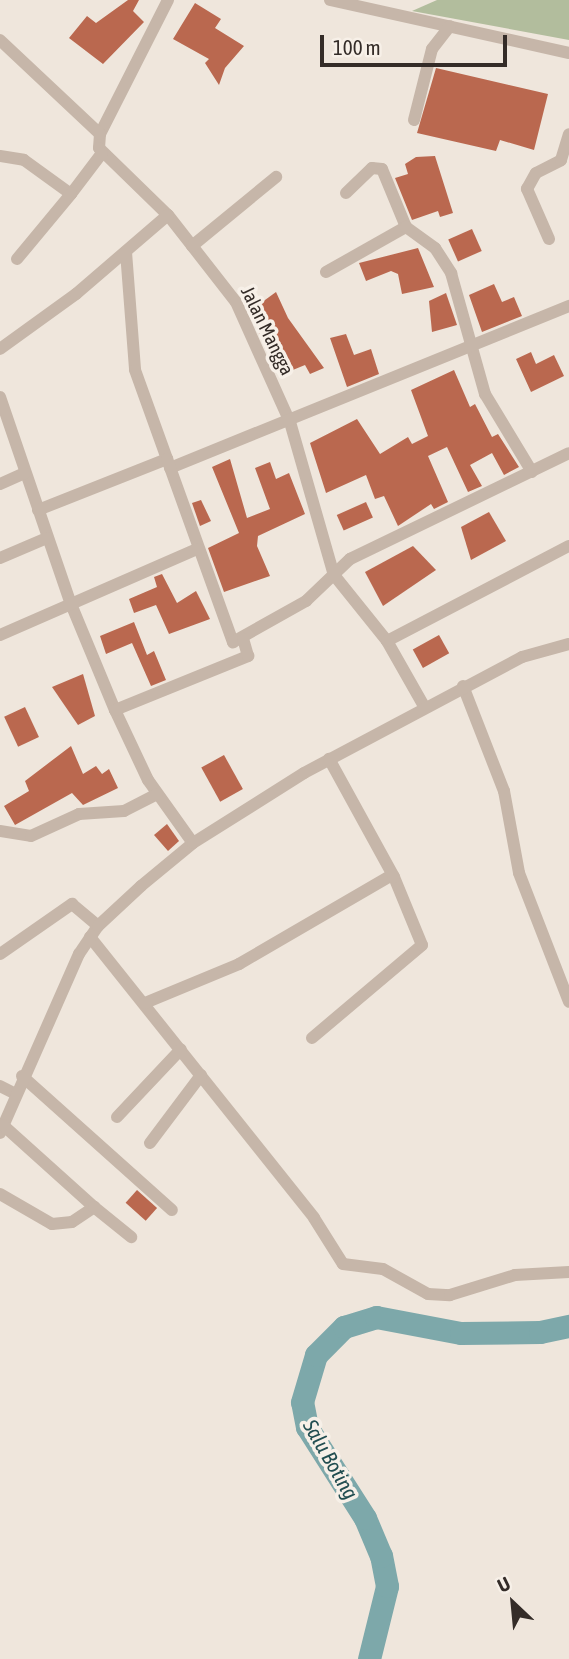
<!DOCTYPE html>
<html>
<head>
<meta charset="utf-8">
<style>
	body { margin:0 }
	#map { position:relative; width:569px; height:1659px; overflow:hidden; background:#efe6dc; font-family:"Asap Condensed",sans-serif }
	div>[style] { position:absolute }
	.green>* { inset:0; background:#b2bd9d }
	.river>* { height:23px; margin:-11.5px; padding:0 11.5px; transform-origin:11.5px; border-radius:11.5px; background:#7da8aa }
	.building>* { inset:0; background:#ba684f; transform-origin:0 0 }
	.minor>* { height:12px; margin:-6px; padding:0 6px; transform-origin:6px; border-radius:6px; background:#c6b6a9 }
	span { translate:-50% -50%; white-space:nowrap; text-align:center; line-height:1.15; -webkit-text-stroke:7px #f7f0e8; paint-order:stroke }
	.street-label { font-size:19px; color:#342c28 }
	.water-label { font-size:21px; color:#224e51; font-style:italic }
	.north { position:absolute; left:478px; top:1568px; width:70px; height:70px; -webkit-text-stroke:5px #f7f0e8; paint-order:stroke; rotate:334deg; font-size:19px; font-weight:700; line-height:28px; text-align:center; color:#342c28 }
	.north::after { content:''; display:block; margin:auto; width:24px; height:32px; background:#342c28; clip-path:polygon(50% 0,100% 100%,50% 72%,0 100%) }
	.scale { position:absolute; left:320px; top:35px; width:187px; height:32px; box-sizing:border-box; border:4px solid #342c28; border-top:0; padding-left:9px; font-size:21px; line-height:24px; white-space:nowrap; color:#342c28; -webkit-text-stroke:5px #f7f0e8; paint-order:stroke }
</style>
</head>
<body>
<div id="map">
	<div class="green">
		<div style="clip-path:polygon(437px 0,569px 0,569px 40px,412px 11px)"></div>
	</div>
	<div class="river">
		<div style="left:369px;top:1659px;width:75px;rotate:-76.1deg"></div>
		<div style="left:387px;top:1586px;width:31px;rotate:-101deg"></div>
		<div style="left:381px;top:1556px;width:41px;rotate:-112.8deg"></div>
		<div style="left:365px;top:1518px;width:108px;rotate:-122.5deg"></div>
		<div style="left:307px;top:1427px;width:25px;rotate:-101deg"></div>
		<div style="left:302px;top:1402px;width:49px;rotate:-73.4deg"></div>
		<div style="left:316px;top:1355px;width:40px;rotate:-45deg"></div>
		<div style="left:344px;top:1327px;width:34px;rotate:-17deg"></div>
		<div style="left:376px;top:1317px;width:86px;rotate:10.7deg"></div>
		<div style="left:461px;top:1333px;width:79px;rotate:-0.7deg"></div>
		<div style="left:540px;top:1332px;width:30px;rotate:-12deg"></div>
	</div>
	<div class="building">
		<div style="clip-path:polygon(128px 0,139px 0,133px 11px,144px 22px,103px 64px,69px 38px,87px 16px,96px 23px)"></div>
		<div style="clip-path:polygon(195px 3px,221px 19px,215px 28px,244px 46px,225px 68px,219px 85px,205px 63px,209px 59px,173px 39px)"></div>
		<div style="clip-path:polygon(436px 68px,548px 94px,534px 150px,500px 140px,496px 151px,417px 133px)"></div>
		<div style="clip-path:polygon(435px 156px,453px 213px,440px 217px,438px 211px,412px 220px,395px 178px,408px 174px,405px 164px,416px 157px)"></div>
		<div style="left:472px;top:229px;width:24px;height:26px;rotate:66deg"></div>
		<div style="clip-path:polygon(418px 248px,434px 287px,402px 294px,398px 274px,391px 271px,366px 281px,359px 263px)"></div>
		<div style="clip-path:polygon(494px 284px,502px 302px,514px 297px,522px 316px,482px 332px,469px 295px)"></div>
		<div style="clip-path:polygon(276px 292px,288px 318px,324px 368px,310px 374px,305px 365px,283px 374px,272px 343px,265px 346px,250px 311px)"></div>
		<div style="clip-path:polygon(446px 293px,457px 325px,432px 332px,429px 301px)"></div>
		<div style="clip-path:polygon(346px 334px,354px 355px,371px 349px,379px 374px,347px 387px,330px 338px)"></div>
		<div style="clip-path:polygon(531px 352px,536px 364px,554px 355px,564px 376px,531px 392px,516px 359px)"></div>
		<div style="clip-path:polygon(454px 370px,470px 407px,475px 404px,492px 437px,498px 434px,519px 467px,504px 475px,492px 453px,470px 465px,482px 486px,468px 492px,447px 447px,428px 456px,448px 502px,434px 509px,431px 504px,398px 526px,384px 496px,375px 499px,366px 475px,326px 493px,310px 443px,357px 419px,380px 454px,408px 437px,412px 444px,428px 436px,411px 390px)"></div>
		<div style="clip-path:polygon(230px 459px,247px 518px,270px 509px,255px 468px,270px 462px,276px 479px,289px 473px,305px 514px,258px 536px,257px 546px,270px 576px,224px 592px,208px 548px,239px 533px,212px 467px)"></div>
		<div style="clip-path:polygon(201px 500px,211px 521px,200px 526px,192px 503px)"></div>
		<div style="left:366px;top:502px;width:17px;height:32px;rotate:66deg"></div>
		<div style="clip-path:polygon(489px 512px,506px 541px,471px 560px,461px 527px)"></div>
		<div style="clip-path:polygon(413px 546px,436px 570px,383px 606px,365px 572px)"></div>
		<div style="clip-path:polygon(162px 574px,177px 603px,196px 591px,210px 619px,169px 634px,156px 605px,134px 613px,129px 599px,157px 587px,154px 577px)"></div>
		<div style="clip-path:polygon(134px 622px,147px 655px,154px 651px,166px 680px,151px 686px,132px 643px,106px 654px,100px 636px)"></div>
		<div style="left:439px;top:635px;width:21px;height:30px;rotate:61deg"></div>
		<div style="clip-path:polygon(83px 674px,95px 716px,78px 725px,52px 687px)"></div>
		<div style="left:25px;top:707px;width:33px;height:23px;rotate:65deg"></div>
		<div style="clip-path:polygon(71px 746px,83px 774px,96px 766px,102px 774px,109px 769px,118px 788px,83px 805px,72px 793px,15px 825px,4px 806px,29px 791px,25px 781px)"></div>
		<div style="left:224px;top:755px;width:39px;height:26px;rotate:61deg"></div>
		<div style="clip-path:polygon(167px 824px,179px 841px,168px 851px,154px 835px)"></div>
		<div style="left:137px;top:1190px;width:27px;height:17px;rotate:42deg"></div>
	</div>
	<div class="minor">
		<div style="left:168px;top:0;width:150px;rotate:116.9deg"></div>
		<div style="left:100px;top:134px;width:14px;rotate:94deg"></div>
		<div style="left:99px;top:148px;width:96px;rotate:44.2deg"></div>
		<div style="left:168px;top:215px;width:110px;rotate:52deg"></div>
		<div style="left:236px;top:302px;width:132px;rotate:65.8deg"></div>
		<div style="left:290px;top:422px;width:159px;rotate:74deg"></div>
		<div style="left:334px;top:575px;width:85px;rotate:51.2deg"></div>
		<div style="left:387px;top:641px;width:75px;rotate:60.4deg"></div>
		<div style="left:330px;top:0;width:245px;rotate:12.5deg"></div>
		<div style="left:0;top:40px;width:137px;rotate:43.2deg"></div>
		<div style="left:414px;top:120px;width:73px;rotate:-75.8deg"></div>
		<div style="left:432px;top:49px;width:29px;rotate:-52deg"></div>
		<div style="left:0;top:156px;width:24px;rotate:9deg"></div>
		<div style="left:24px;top:160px;width:58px;rotate:35.9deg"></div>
		<div style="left:71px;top:194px;width:51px;rotate:-52.9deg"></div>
		<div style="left:346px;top:193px;width:36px;rotate:-44deg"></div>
		<div style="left:372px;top:168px;width:10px;rotate:6deg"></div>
		<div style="left:382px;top:169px;width:63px;rotate:67.5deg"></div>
		<div style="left:549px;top:239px;width:55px;rotate:-113.7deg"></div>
		<div style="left:527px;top:189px;width:18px;rotate:-61deg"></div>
		<div style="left:536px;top:173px;width:28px;rotate:-27deg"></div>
		<div style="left:561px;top:160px;width:27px;rotate:-73deg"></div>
		<div style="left:192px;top:246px;width:109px;rotate:-39.4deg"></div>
		<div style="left:126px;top:252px;width:118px;rotate:85.6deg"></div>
		<div style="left:135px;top:370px;width:95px;rotate:70.2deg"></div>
		<div style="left:17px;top:259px;width:85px;rotate:-50.3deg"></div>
		<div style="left:326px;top:272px;width:92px;rotate:-29.4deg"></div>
		<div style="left:406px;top:227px;width:36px;rotate:36deg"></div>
		<div style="left:435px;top:248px;width:30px;rotate:57deg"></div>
		<div style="left:451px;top:273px;width:126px;rotate:74.3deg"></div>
		<div style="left:485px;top:394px;width:91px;rotate:58.9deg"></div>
		<div style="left:0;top:349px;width:94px;rotate:-35.9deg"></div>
		<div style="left:76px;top:294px;width:121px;rotate:-40.7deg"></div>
		<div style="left:0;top:397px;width:219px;rotate:71.1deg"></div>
		<div style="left:71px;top:604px;width:115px;rotate:67.5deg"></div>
		<div style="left:115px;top:710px;width:77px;rotate:64.8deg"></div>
		<div style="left:148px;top:780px;width:77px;rotate:54.5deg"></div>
		<div style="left:170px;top:468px;width:431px;rotate:-22.1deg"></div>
		<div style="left:0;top:484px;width:27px;rotate:-24deg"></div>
		<div style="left:38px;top:510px;width:139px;rotate:-21.6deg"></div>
		<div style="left:167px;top:459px;width:195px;rotate:70.2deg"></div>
		<div style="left:233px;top:642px;width:84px;rotate:-29.3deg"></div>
		<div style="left:306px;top:601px;width:61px;rotate:-43.7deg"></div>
		<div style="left:350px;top:559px;width:243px;rotate:-25.8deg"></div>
		<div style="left:0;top:558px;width:51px;rotate:-23.1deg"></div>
		<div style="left:0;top:635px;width:215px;rotate:-23.6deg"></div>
		<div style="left:387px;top:641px;width:205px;rotate:-27.6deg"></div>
		<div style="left:463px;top:686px;width:113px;rotate:68.7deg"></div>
		<div style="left:504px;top:791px;width:83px;rotate:79.6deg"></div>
		<div style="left:519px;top:873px;width:138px;rotate:68.8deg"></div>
		<div style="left:115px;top:710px;width:144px;rotate:-22.1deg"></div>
		<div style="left:248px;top:656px;width:18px;rotate:-106deg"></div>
		<div style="left:0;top:831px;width:31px;rotate:9deg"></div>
		<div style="left:31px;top:836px;width:53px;rotate:-24.6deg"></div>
		<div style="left:79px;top:814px;width:45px;rotate:-3.8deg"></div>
		<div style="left:124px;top:811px;width:37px;rotate:-27deg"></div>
		<div style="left:90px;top:937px;width:359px;rotate:51.4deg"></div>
		<div style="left:314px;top:1218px;width:54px;rotate:57.8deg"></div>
		<div style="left:343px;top:1264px;width:40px;rotate:7.1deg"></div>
		<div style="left:383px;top:1269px;width:51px;rotate:29.1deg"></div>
		<div style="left:428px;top:1294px;width:22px;rotate:3deg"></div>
		<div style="left:450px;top:1295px;width:68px;rotate:-17.1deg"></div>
		<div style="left:515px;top:1275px;width:54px;rotate:-3.2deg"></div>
		<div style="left:0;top:954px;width:88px;rotate:-34.8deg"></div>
		<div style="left:72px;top:904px;width:34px;rotate:40deg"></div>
		<div style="left:145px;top:1003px;width:102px;rotate:-22.5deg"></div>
		<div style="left:239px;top:964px;width:177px;rotate:-30.2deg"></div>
		<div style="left:312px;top:1038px;width:144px;rotate:-40.2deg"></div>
		<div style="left:422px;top:945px;width:74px;rotate:-112.4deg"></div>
		<div style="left:394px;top:877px;width:135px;rotate:-118.8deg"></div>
		<div style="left:22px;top:1076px;width:201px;rotate:41.8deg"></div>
		<div style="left:0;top:1086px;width:16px;rotate:27deg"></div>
		<div style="left:117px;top:1117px;width:93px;rotate:-46.7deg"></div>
		<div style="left:0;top:1133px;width:196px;rotate:-66.2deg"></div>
		<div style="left:79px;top:954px;width:34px;rotate:-56deg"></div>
		<div style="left:98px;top:926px;width:59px;rotate:-42.9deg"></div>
		<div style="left:141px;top:886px;width:67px;rotate:-39.6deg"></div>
		<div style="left:193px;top:843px;width:131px;rotate:-32.2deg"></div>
		<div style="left:304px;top:773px;width:247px;rotate:-28deg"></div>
		<div style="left:522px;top:657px;width:49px;rotate:-15.5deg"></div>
		<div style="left:150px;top:1143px;width:85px;rotate:-53.1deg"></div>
		<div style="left:0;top:1194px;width:60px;rotate:30deg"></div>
		<div style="left:52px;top:1224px;width:20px;rotate:-6deg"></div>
		<div style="left:72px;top:1222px;width:27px;rotate:-34deg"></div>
		<div style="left:94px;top:1207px;width:122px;rotate:-138deg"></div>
		<div style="left:94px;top:1207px;width:48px;rotate:39deg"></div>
	</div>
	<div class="street-label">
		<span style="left:267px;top:331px;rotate:64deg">Jalan Mangga</span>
	</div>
	<div class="water-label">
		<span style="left:331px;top:1459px;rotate:60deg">Salu Boting</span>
	</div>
	<div class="north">U</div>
	<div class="scale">100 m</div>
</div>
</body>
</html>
